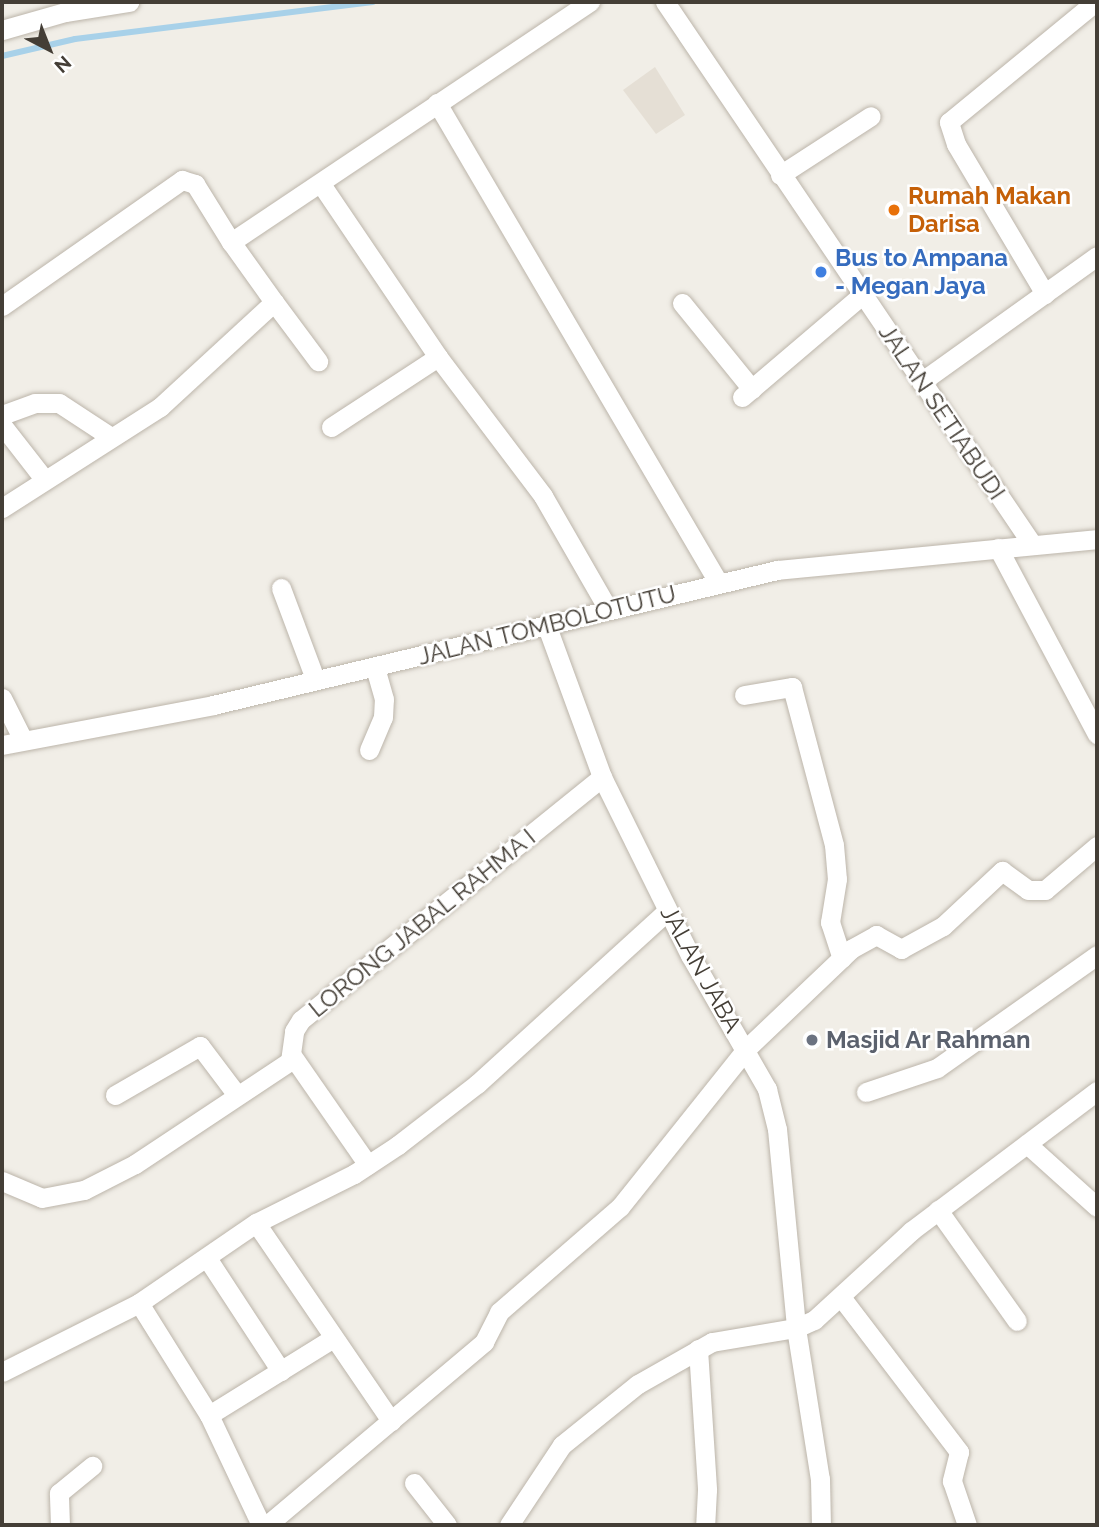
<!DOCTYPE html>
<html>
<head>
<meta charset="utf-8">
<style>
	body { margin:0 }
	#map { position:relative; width:1099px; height:1527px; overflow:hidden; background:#f1eee7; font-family:Raleway,sans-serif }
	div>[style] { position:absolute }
	.residential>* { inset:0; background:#e5dfd5 }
	.stream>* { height:6px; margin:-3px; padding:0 3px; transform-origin:3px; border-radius:3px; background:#a8d1e9 }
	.roads { filter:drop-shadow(0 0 2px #bcb5aa) drop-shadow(0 0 2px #bcb5aa) }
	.minor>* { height:19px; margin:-9.5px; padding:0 9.5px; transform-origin:9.5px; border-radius:9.5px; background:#fff }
	.dots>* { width:19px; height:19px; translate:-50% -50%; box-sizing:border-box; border:4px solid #fff; border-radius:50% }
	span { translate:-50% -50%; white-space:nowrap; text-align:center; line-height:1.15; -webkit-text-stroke:5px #fff; paint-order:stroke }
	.food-label { font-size:24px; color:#c56008; font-weight:700 }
	.left { translate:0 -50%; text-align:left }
	.shop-label { font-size:24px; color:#366cbe; font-weight:700 }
	.street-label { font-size:24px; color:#443e36 }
	.worship-label { font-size:24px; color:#5b616d; font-weight:700 }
	.frame { position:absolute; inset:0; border:4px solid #443e36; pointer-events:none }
	.north { position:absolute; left:14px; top:14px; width:70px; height:70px; -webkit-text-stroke:5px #fff; paint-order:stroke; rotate:138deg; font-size:19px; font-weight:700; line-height:28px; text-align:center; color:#443e36 }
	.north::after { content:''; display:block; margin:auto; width:24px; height:32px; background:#443e36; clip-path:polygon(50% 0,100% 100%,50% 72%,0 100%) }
</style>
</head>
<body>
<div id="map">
	<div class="residential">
		<div style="clip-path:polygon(655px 67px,685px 115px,656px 134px,623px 90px)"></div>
	</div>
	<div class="stream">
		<div style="left:2px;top:56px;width:75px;rotate:-13.1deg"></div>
		<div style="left:75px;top:39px;width:300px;rotate:-7.1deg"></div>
	</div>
	<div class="roads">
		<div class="minor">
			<div style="left:665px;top:2px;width:655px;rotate:55.9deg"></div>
			<div style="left:2px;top:30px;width:66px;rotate:-15.9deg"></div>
			<div style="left:65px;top:12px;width:65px;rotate:-8.9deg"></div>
			<div style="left:437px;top:103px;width:555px;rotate:59.6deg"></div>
			<div style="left:780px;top:175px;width:108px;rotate:-33deg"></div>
			<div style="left:321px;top:184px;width:209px;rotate:55.9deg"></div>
			<div style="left:438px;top:357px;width:174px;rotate:52.9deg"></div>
			<div style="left:543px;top:496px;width:130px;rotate:60.1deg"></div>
			<div style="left:1045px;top:294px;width:174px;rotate:-120.7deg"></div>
			<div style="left:956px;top:144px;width:23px;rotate:-108deg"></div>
			<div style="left:949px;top:122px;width:189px;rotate:-39.4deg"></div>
			<div style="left:274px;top:302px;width:74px;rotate:53.3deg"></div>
			<div style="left:682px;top:303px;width:111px;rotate:50.9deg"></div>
			<div style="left:2px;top:306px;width:220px;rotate:-35deg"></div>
			<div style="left:182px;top:180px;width:14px;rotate:17deg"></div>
			<div style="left:195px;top:184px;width:68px;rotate:58.2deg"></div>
			<div style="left:921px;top:382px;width:216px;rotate:-35.6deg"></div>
			<div style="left:742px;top:397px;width:157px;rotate:-40.4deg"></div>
			<div style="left:2px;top:415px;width:35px;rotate:-20deg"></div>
			<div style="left:35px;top:403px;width:24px"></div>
			<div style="left:59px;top:403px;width:62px;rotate:33.2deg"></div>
			<div style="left:2px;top:425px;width:68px;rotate:52.1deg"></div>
			<div style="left:331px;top:427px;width:128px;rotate:-33.2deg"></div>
			<div style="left:2px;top:508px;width:188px;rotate:-32.6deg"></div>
			<div style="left:160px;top:407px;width:155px;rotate:-42.6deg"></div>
			<div style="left:274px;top:302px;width:74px;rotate:-125.6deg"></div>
			<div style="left:231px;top:242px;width:432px;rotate:-33.8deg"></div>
			<div style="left:998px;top:548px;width:211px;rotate:62deg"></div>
			<div style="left:281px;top:588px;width:97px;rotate:69.5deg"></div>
			<div style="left:546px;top:624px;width:163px;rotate:69.9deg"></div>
			<div style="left:602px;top:777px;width:199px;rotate:63.7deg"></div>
			<div style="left:690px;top:955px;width:155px;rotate:60.1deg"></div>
			<div style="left:767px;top:1089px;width:41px;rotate:76deg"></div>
			<div style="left:777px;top:1129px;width:200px;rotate:84.5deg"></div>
			<div style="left:796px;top:1328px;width:153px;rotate:81deg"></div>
			<div style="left:820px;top:1479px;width:46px;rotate:88.8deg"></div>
			<div style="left:744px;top:695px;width:49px;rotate:-9.5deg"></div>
			<div style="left:792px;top:687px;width:163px;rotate:75.1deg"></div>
			<div style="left:834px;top:845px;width:34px;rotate:85deg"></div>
			<div style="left:837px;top:879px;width:44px;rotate:99.2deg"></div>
			<div style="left:830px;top:922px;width:38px;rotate:72deg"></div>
			<div style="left:2px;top:698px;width:47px;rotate:63.4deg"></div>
			<div style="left:2px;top:745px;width:215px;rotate:-10.7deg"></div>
			<div style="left:213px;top:705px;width:580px;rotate:-13.46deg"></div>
			<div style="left:777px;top:570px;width:321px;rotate:-5.5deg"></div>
			<div style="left:369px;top:750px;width:36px;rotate:-67deg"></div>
			<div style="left:383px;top:717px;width:18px;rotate:-87deg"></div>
			<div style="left:384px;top:699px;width:32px;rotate:-106deg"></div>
			<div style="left:293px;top:1057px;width:131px;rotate:55.2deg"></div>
			<div style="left:866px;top:1092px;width:75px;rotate:-18.7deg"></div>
			<div style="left:937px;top:1068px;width:196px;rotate:-35.2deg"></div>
			<div style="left:115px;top:1095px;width:98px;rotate:-30deg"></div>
			<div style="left:200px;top:1046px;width:61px;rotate:52.9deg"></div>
			<div style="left:1027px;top:1144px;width:94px;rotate:42deg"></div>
			<div style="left:2px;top:1181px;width:43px;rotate:23deg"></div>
			<div style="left:42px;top:1198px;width:43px;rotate:-10.8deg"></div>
			<div style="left:84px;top:1190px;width:57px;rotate:-27deg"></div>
			<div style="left:135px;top:1164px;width:186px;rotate:-33.6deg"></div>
			<div style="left:290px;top:1061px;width:30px;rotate:-82deg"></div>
			<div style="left:294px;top:1031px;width:13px;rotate:-58deg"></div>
			<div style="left:301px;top:1020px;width:387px;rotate:-38.9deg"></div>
			<div style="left:938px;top:1210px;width:136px;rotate:54.6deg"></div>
			<div style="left:256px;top:1223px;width:240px;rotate:55.7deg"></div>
			<div style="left:207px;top:1258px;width:135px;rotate:56.8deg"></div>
			<div style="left:841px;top:1297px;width:195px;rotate:52.7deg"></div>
			<div style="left:959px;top:1452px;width:30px;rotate:104deg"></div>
			<div style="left:952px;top:1481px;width:46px;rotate:71.2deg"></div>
			<div style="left:139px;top:1303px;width:132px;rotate:58deg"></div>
			<div style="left:209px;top:1415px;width:122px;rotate:64.7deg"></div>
			<div style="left:698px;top:1349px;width:141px;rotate:86.3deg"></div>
			<div style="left:707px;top:1490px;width:35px;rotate:93deg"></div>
			<div style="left:2px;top:1372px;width:153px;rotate:-26.7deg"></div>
			<div style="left:139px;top:1303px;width:142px;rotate:-34.4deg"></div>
			<div style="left:256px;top:1223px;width:110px;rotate:-26.6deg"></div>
			<div style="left:354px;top:1174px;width:53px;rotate:-33.4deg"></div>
			<div style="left:398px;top:1145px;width:100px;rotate:-37.7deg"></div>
			<div style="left:477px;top:1084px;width:257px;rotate:-42.3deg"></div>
			<div style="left:209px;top:1415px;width:146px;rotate:-31.8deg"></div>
			<div style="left:414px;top:1483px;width:53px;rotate:51.8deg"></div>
			<div style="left:60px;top:1525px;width:32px;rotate:-92deg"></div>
			<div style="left:59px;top:1493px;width:43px;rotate:-39.3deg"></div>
			<div style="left:267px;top:1525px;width:284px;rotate:-40.1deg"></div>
			<div style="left:484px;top:1342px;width:34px;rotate:-63deg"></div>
			<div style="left:499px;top:1312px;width:160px;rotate:-41deg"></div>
			<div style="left:620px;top:1207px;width:202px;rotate:-51.4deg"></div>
			<div style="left:746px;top:1049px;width:145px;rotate:-43.6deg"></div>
			<div style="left:851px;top:949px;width:29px;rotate:-29deg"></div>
			<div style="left:876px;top:935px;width:29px;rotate:29deg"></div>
			<div style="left:901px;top:949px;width:48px;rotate:-28.7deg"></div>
			<div style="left:943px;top:926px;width:81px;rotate:-43deg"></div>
			<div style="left:1002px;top:871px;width:32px;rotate:36deg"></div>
			<div style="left:1028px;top:890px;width:17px"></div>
			<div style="left:1045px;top:890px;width:68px;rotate:-40.2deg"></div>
			<div style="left:509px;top:1525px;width:96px;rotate:-56.5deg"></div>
			<div style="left:562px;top:1445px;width:97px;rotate:-38.8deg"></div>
			<div style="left:638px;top:1384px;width:85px;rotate:-29.6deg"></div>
			<div style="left:712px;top:1342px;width:85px;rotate:-9.5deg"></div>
			<div style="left:796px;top:1328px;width:20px;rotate:-24deg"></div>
			<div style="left:814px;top:1320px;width:132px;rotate:-42.5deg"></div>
			<div style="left:911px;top:1231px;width:233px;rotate:-37deg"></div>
		</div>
	</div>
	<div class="dots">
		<div style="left:894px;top:210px;background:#e8710a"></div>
		<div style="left:821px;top:272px;background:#3f7fe0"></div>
		<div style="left:812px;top:1040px;background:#6b7280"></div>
	</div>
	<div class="food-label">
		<span class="left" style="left:908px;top:210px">Rumah Makan<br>Darisa</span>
	</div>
	<div class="shop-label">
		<span class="left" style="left:835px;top:272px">Bus to Ampana<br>- Megan Jaya</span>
	</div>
	<div class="street-label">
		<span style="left:942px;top:412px;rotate:56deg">JALAN SETIABUDI</span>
		<span style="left:547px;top:625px;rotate:-14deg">JALAN TOMBOLOTUTU</span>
		<span style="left:422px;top:923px;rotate:-39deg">LORONG JABAL RAHMA I</span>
		<span style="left:701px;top:969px;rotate:61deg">JALAN JABA</span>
	</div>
	<div class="worship-label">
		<span class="left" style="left:826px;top:1040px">Masjid Ar Rahman</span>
	</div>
	<div class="frame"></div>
	<div class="north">N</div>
</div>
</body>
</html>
